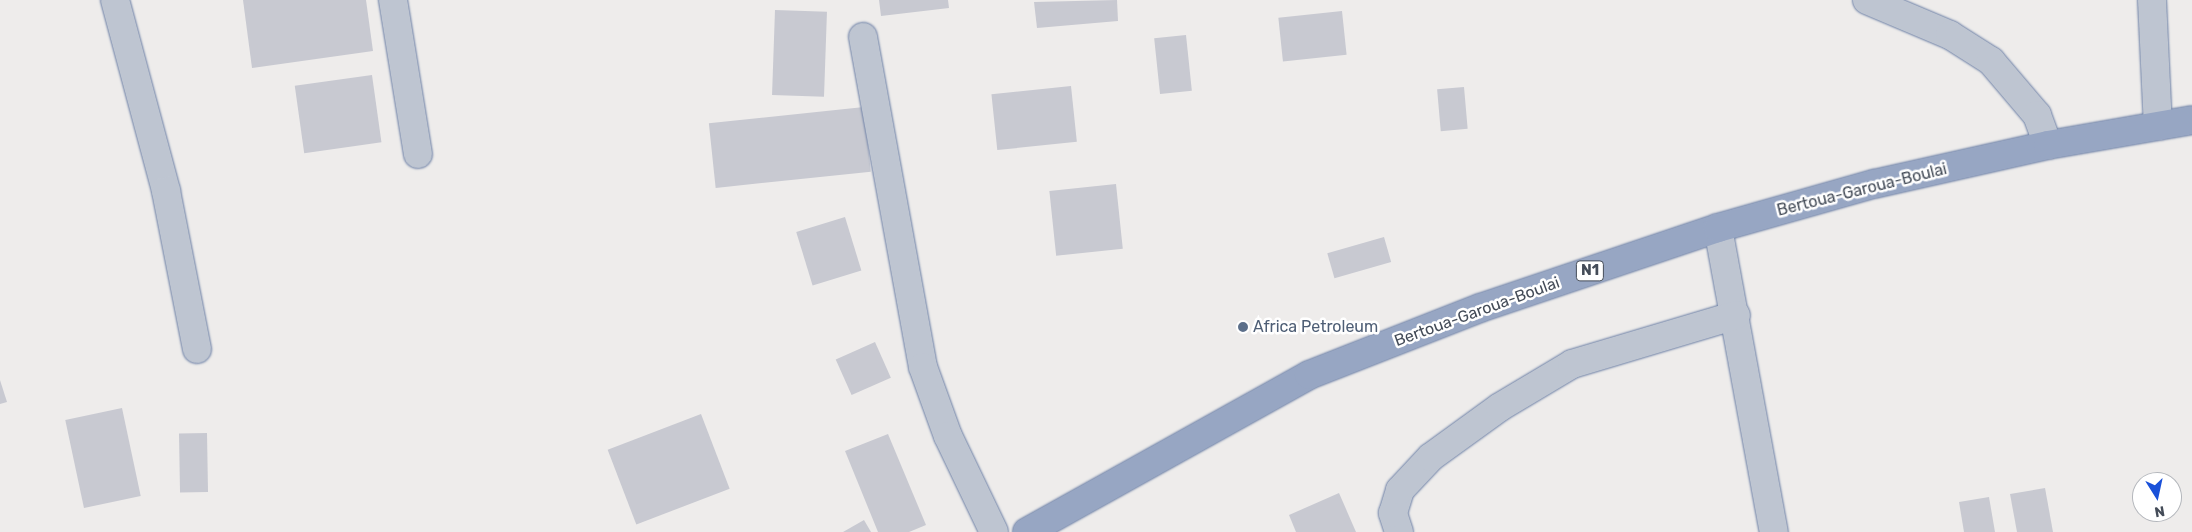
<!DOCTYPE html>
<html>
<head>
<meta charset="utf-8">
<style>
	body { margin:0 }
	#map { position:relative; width:2192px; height:532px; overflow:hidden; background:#eeeceb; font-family:Rubik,sans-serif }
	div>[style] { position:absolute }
	.building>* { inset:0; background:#c8c9d1; transform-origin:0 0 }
	.roads { filter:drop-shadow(0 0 1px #6e81a6) drop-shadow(0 0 1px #6e81a6) }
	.minor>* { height:28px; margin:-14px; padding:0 14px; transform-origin:14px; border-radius:14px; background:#bec5d1 }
	.tertiary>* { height:28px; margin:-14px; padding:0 14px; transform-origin:14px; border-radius:14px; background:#bec5d1 }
	.trunk>* { height:28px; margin:-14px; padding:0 14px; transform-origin:14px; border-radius:14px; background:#97a6c3 }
	.dots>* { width:14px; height:14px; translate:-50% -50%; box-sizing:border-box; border:2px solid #fff; border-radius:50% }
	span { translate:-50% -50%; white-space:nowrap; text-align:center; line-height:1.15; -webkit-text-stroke:5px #fff; paint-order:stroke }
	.shield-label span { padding:1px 4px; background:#fff; border:1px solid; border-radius:4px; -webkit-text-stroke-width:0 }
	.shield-label { font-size:15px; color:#444c58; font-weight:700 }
	.street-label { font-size:16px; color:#444c58 }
	.service-label { font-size:16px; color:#4e5e75 }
	.left { translate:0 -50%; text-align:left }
	.north { position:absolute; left:2132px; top:472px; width:50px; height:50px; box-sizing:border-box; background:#fff; border:1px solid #b4b7bc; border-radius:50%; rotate:170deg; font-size:14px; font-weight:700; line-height:20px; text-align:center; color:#444c58 }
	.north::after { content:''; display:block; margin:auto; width:18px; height:22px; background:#1a51d9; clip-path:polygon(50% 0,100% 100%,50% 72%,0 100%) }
</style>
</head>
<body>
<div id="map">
	<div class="building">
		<div style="clip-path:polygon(243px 0,366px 0,373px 51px,252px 68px)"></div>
		<div style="clip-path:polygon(879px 0,948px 0,949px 8px,881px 16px)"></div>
		<div style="clip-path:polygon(1117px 0,1118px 21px,1037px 28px,1034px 2px)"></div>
		<div style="left:775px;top:10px;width:52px;height:85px;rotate:2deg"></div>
		<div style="left:1342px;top:11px;width:44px;height:64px;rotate:84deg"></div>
		<div style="left:1186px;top:35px;width:56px;height:32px;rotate:84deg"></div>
		<div style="left:372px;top:75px;width:68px;height:78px;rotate:82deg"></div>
		<div style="left:1071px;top:86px;width:56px;height:80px;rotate:84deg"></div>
		<div style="left:1464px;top:87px;width:42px;height:27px;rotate:85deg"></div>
		<div style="left:864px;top:107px;width:65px;height:156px;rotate:84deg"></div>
		<div style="left:1116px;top:184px;width:65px;height:67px;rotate:84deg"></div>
		<div style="left:845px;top:217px;width:56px;height:51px;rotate:73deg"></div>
		<div style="left:1384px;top:237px;width:26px;height:59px;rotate:74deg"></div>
		<div style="left:875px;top:342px;width:39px;height:43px;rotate:66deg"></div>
		<div style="clip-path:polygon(0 380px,7px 402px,0 404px)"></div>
		<div style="left:122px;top:408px;width:90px;height:58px;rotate:78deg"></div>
		<div style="left:701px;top:414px;width:80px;height:100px;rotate:69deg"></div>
		<div style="left:207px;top:433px;width:59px;height:28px;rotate:89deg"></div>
		<div style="clip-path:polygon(888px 434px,926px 525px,909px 532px,878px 532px,845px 451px)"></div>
		<div style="clip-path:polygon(2045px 488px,2053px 532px,2017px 532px,2010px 494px)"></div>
		<div style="clip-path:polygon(1339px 493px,1356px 532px,1296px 532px,1289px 515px)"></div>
		<div style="clip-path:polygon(1989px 497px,1995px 532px,1964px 532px,1959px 502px)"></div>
		<div style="clip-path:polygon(864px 520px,871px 532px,843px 532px)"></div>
	</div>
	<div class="roads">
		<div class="minor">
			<div style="left:115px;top:0;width:198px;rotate:75deg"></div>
			<div style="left:166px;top:191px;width:161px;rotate:78.9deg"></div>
			<div style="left:393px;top:0;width:156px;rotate:80.8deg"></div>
			<div style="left:2152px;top:0;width:126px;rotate:87.3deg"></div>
			<div style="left:863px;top:37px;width:335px;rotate:79.7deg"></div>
			<div style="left:923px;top:367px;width:73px;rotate:70.1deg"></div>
			<div style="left:948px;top:436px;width:106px;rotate:64.4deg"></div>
			<div style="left:1718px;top:228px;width:309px;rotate:79.6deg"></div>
			<div style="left:1399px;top:532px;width:20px;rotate:-108deg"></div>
			<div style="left:1393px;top:513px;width:24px;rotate:-73deg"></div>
			<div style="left:1400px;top:490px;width:45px;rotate:-46.8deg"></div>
			<div style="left:1431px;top:457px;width:85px;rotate:-35.9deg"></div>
			<div style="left:1500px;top:407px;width:84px;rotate:-30.8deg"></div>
			<div style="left:1572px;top:364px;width:171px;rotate:-16.6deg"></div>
		</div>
		<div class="tertiary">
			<div style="left:1867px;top:0;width:90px;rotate:22.9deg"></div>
			<div style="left:1950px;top:35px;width:49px;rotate:32.4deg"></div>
			<div style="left:1991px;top:61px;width:71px;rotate:49.6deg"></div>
			<div style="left:2037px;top:115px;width:32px;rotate:70deg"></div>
		</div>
		<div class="trunk">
			<div style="left:1027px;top:532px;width:323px;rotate:-29.1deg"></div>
			<div style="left:1309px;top:375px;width:184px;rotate:-21.4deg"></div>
			<div style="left:1480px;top:308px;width:251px;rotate:-18.6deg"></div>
			<div style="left:1718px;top:228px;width:162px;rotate:-15.8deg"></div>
			<div style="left:1874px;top:184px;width:178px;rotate:-12.6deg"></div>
			<div style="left:2048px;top:145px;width:146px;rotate:-9.8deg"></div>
		</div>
	</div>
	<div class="dots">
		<div style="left:1243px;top:327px;background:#5c6f8a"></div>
	</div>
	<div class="shield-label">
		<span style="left:1590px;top:271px">N1</span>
	</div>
	<div class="street-label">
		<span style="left:1862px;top:190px;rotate:-14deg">Bertoua-Garoua-Boulai</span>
		<span style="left:1477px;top:312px;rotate:-20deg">Bertoua-Garoua-Boulai</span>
	</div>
	<div class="service-label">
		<span class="left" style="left:1253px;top:327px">Africa Petroleum</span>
	</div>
	<div class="north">N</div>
</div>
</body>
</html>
